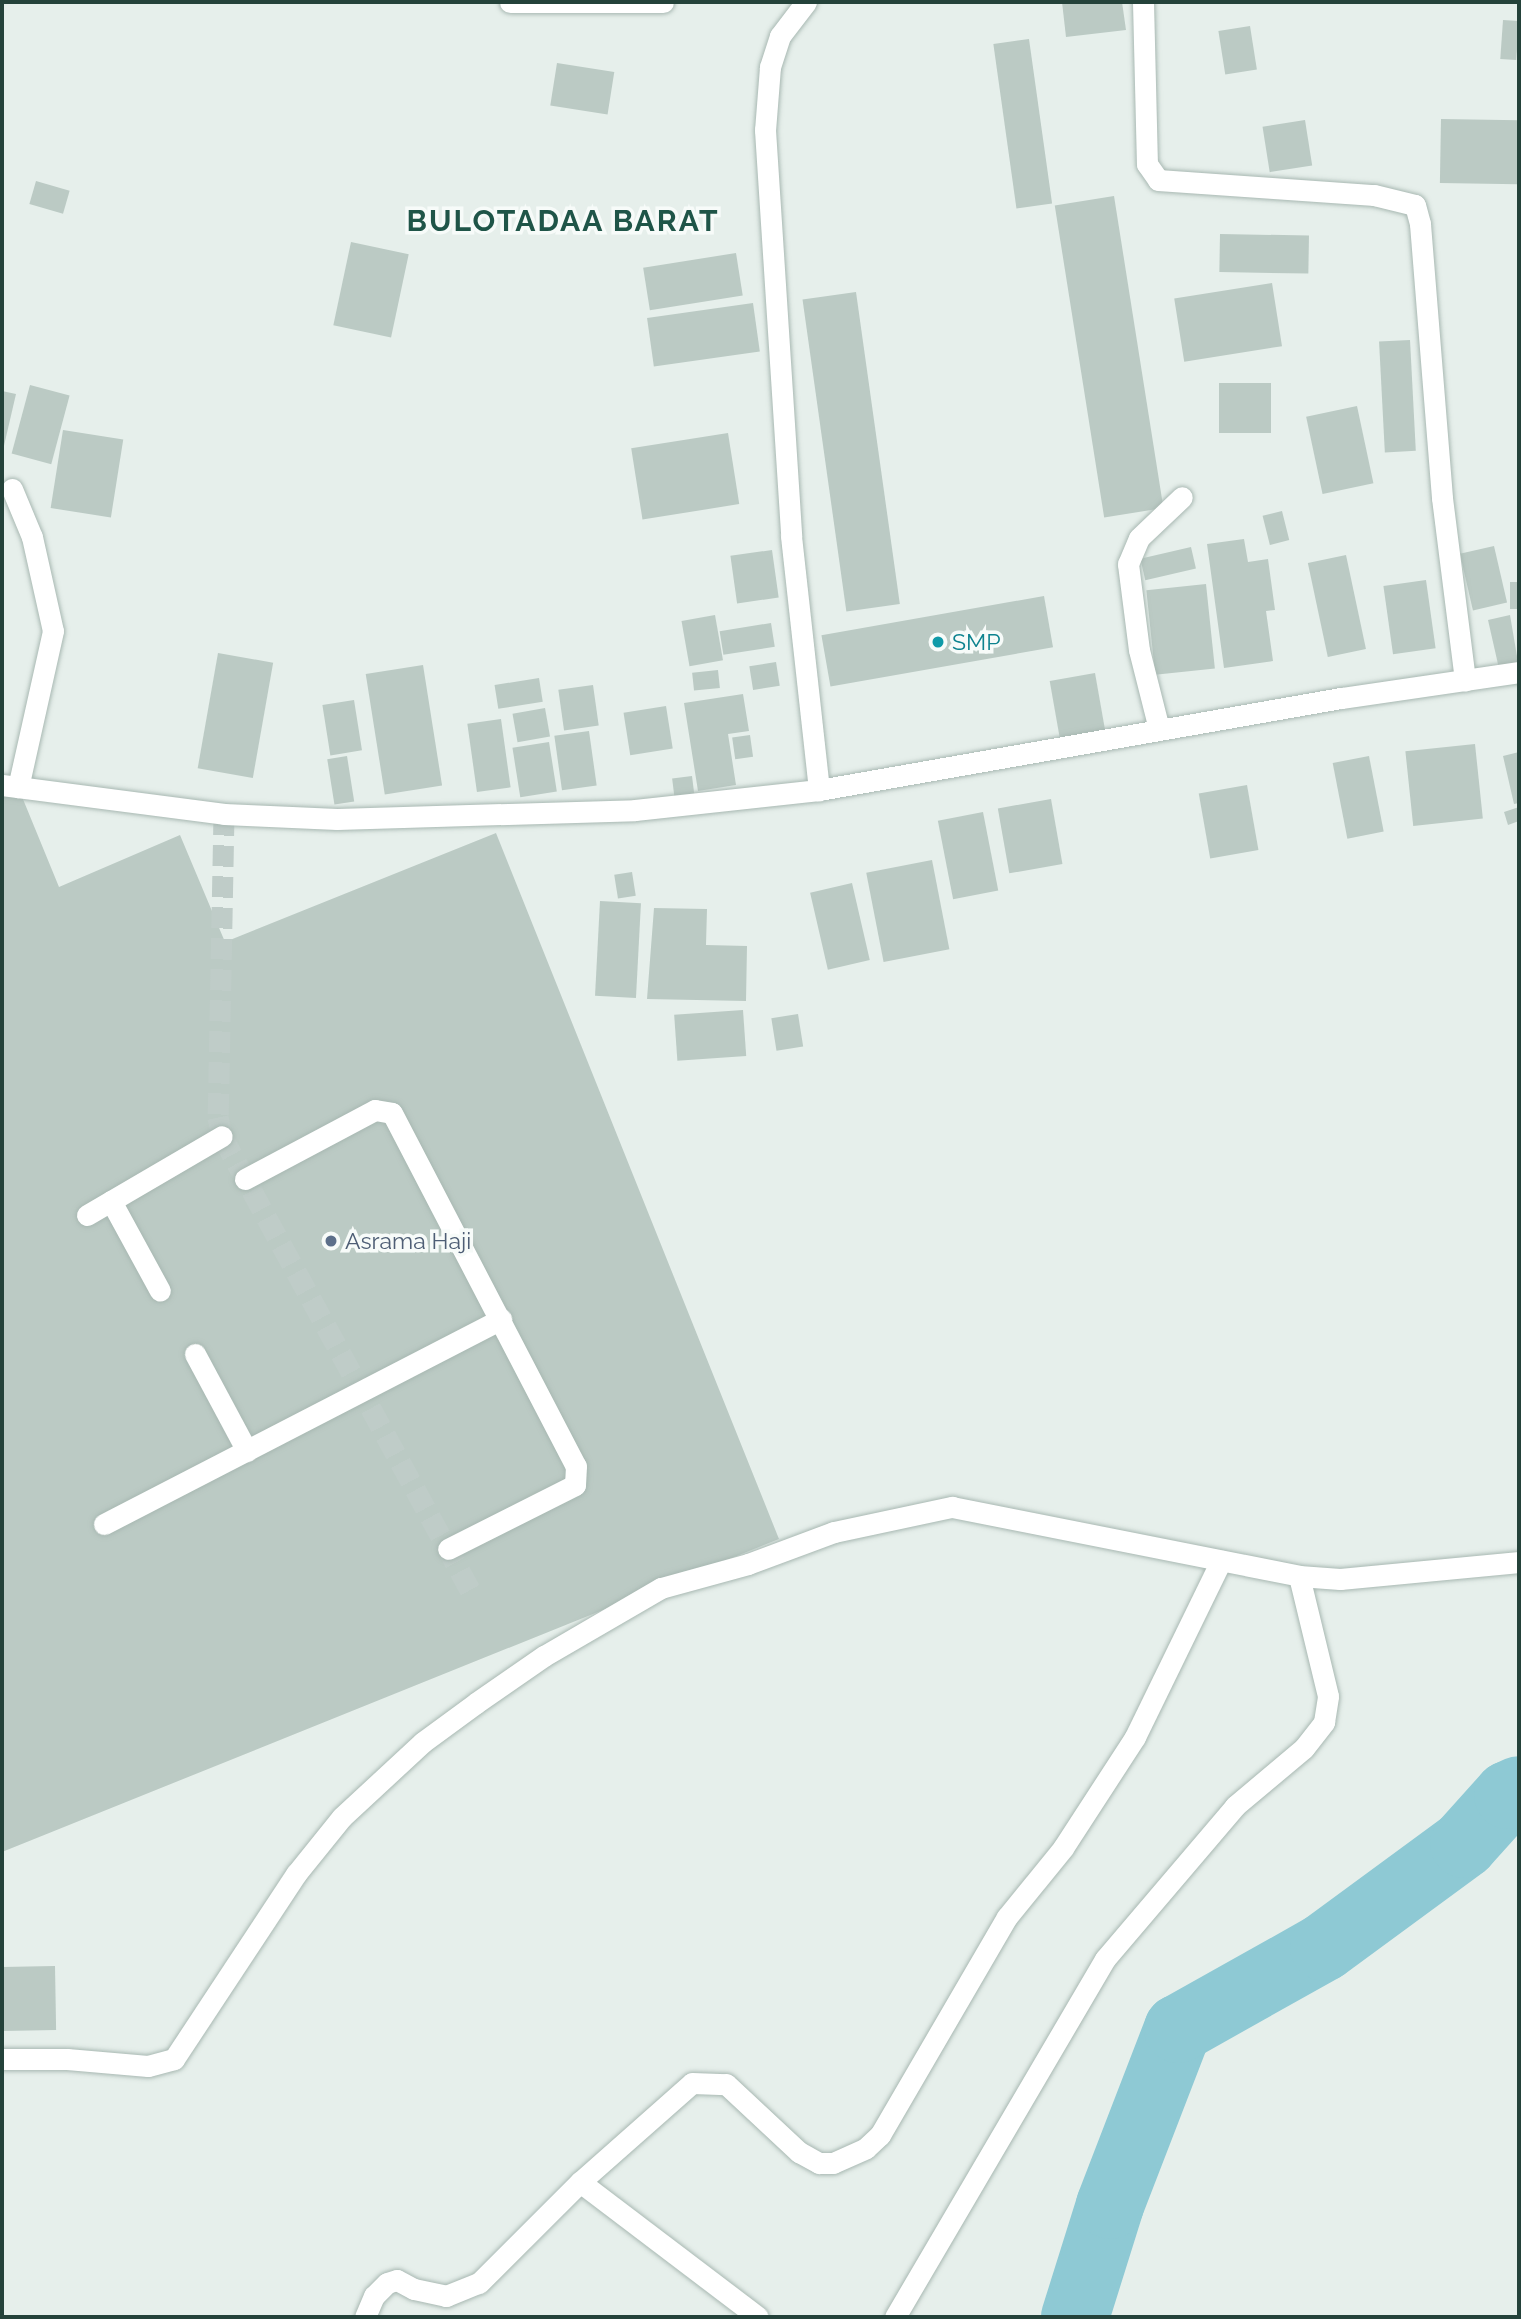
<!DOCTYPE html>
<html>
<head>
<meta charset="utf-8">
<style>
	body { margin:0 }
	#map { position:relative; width:1521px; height:2319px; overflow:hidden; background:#e6efeb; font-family:Raleway,sans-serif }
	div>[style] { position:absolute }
	.river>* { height:68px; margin:-34px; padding:0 34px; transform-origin:34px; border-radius:34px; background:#8ec9d4 }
	.building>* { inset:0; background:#bbcac4; transform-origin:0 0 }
	.street-tunnel>* { height:21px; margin-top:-10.5px; transform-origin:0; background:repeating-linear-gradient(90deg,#bfccc8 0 21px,transparent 0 31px) }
	.roads { filter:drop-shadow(0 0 2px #a8b8b2) drop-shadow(0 0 2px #a8b8b2) }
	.lane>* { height:21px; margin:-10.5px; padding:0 10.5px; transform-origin:10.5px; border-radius:10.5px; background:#fff }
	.street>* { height:21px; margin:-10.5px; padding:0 10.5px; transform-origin:10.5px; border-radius:10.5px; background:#fff }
	.dots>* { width:19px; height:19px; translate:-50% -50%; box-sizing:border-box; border:4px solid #f7fbf9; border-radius:50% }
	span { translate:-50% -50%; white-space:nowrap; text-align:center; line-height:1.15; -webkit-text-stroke:7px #f7fbf9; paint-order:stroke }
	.culture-label { font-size:23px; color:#0d838f }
	.left { translate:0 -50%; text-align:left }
	.service-label { font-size:23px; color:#4e5e75 }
	.district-label { font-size:30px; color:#1f5548; font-weight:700; letter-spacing:2px }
	.frame { position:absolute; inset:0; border:4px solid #24423a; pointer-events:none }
</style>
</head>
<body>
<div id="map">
	<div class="river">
		<div style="left:1075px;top:2317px;width:117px;rotate:-72.6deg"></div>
		<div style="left:1110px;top:2205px;width:189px;rotate:-68.9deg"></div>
		<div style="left:1178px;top:2029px;width:167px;rotate:-29.3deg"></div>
		<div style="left:1324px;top:1947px;width:174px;rotate:-36.3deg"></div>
		<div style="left:1464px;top:1844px;width:66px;rotate:-48.1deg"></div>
		<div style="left:1508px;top:1795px;width:12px;rotate:-24deg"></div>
	</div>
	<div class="building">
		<div style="clip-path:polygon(1062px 2px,1122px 2px,1126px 30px,1066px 37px)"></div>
		<div style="left:1503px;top:20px;width:16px;height:39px;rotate:4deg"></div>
		<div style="left:1250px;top:26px;width:44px;height:32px;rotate:81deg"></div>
		<div style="left:1029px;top:39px;width:166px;height:36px;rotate:82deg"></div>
		<div style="left:557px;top:63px;width:58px;height:43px;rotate:9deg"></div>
		<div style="left:1441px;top:119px;width:78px;height:64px;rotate:1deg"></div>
		<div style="left:1305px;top:120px;width:46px;height:43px;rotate:81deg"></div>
		<div style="left:36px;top:181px;width:35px;height:24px;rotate:16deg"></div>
		<div style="left:1114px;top:196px;width:316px;height:60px;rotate:81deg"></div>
		<div style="left:1220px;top:234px;width:89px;height:38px;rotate:1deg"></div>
		<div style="left:351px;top:242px;width:59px;height:85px;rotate:12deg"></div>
		<div style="left:736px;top:253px;width:43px;height:94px;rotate:81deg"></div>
		<div style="left:1272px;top:283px;width:64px;height:99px;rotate:81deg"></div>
		<div style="left:856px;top:292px;width:315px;height:54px;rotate:82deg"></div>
		<div style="left:753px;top:303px;width:49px;height:107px;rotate:82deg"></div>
		<div style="left:1410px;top:340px;width:111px;height:31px;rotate:87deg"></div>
		<div style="left:1219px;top:383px;width:52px;height:50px"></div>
		<div style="left:30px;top:385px;width:41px;height:71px;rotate:15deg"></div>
		<div style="clip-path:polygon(2px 391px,16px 394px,3px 450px,2px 450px)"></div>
		<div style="left:1357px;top:406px;width:79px;height:52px;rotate:78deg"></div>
		<div style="left:63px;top:430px;width:61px;height:79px;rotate:9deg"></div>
		<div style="left:728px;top:433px;width:72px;height:98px;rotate:81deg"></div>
		<div style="left:1282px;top:511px;width:30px;height:20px;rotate:76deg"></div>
		<div style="clip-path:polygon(1244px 539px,1248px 562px,1268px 559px,1275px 610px,1266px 611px,1273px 661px,1224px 668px,1207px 544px)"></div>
		<div style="left:1494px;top:546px;width:58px;height:35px;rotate:77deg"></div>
		<div style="left:1191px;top:547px;width:22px;height:52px;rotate:77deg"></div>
		<div style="left:772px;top:550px;width:48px;height:42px;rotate:82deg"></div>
		<div style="left:1346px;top:555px;width:96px;height:39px;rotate:78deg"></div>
		<div style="left:1426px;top:580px;width:69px;height:43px;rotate:82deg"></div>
		<div style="left:1510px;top:582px;width:9px;height:27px"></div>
		<div style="left:1206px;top:584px;width:85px;height:60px;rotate:84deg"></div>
		<div style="left:1044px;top:596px;width:52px;height:226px;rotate:80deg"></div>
		<div style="left:715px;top:615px;width:46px;height:34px;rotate:80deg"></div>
		<div style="clip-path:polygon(1510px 615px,1519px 668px,1500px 673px,1488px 620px)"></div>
		<div style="left:771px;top:623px;width:24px;height:52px;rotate:81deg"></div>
		<div style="left:218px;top:653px;width:56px;height:117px;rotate:10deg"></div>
		<div style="left:776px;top:662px;width:24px;height:27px;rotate:81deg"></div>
		<div style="left:423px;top:665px;width:122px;height:58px;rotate:81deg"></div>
		<div style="left:718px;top:670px;width:18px;height:26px;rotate:84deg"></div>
		<div style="left:1095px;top:673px;width:61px;height:46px;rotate:80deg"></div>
		<div style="left:539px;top:678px;width:24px;height:45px;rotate:81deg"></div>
		<div style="left:593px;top:685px;width:41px;height:35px;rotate:82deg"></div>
		<div style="clip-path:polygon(743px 694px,749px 731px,728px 734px,736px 785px,698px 791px,684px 703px)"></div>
		<div style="left:354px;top:700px;width:51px;height:32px;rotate:81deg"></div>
		<div style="left:666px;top:706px;width:43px;height:43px;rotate:81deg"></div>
		<div style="left:545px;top:708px;width:29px;height:33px;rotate:80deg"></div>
		<div style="left:501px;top:719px;width:69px;height:34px;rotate:82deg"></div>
		<div style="left:589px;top:731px;width:55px;height:35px;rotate:82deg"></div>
		<div style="left:750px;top:735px;width:22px;height:18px;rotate:82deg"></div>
		<div style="left:549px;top:742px;width:50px;height:37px;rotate:81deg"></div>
		<div style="left:1475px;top:744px;width:75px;height:70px;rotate:84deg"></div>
		<div style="clip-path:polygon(1519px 752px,1519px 803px,1514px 804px,1503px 756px)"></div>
		<div style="left:347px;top:756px;width:46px;height:20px;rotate:81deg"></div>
		<div style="left:1369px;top:756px;width:77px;height:37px;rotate:79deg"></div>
		<div style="left:692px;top:776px;width:23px;height:20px;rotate:83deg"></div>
		<div style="left:1247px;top:785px;width:66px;height:49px;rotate:80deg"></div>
		<div style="clip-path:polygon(18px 787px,59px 887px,180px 835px,225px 942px,496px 833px,779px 1539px,2px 1852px,2px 794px)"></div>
		<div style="left:1051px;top:799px;width:66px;height:54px;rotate:80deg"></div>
		<div style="clip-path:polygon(1519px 807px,1519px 821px,1508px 825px,1504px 812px)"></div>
		<div style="left:983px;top:812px;width:80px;height:46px;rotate:79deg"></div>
		<div style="left:932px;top:860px;width:91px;height:67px;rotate:79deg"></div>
		<div style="left:632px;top:872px;width:24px;height:18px;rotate:81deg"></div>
		<div style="left:852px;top:883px;width:79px;height:43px;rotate:77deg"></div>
		<div style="left:600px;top:901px;width:41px;height:95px;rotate:3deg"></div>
		<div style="clip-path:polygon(654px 908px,707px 909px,706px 945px,747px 946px,746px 1001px,647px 999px)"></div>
		<div style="left:743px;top:1010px;width:46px;height:69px;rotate:86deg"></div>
		<div style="left:798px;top:1014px;width:33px;height:27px;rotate:81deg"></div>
		<div style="left:55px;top:1966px;width:64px;height:53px;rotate:89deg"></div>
	</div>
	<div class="street-tunnel">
		<div style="left:224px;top:814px;width:303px;rotate:91.1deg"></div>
		<div style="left:218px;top:1117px;width:19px;rotate:78deg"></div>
		<div style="left:222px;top:1136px;width:523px;rotate:61.33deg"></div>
	</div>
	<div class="roads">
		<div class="lane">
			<div style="left:111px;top:1201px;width:102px;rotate:61.4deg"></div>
			<div style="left:87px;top:1215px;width:156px;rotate:-30.3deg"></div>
			<div style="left:195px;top:1354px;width:110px;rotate:61.8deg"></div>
		</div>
		<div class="street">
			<div style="left:510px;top:2px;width:153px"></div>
			<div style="left:806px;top:2px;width:43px;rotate:127.4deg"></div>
			<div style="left:780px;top:36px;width:33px;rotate:108deg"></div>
			<div style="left:770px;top:67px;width:63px;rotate:94.5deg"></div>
			<div style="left:765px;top:130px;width:407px;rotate:86.3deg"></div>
			<div style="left:791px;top:536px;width:256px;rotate:83.7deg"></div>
			<div style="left:1143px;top:2px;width:162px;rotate:88.6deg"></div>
			<div style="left:1147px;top:164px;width:19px;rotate:55deg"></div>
			<div style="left:1158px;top:180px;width:217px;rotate:4deg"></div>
			<div style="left:1374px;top:195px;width:42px;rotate:13.7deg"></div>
			<div style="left:1415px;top:205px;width:20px;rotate:75deg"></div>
			<div style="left:1420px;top:224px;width:275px;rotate:85.4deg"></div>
			<div style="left:1442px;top:498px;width:184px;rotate:82.8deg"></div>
			<div style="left:12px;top:489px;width:52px;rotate:67.4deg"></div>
			<div style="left:32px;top:537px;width:96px;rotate:77.4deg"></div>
			<div style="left:53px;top:631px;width:160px;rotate:102.6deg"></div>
			<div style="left:1159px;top:729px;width:81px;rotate:-104.2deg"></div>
			<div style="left:1139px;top:650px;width:87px;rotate:-97.3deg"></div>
			<div style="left:1128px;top:564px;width:28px;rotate:-67deg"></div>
			<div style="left:1139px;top:538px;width:59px;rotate:-43.6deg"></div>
			<div style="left:2px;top:785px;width:224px;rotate:7.4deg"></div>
			<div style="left:224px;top:814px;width:113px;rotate:2.5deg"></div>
			<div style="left:337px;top:819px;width:298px;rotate:-1.7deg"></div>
			<div style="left:635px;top:810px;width:185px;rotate:-6.2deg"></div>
			<div style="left:819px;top:790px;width:530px;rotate:-10deg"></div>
			<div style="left:1341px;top:698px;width:180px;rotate:-8.3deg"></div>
			<div style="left:245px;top:1179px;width:147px;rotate:-28deg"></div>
			<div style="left:375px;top:1110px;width:17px;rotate:10deg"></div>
			<div style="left:392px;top:1113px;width:398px;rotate:62.5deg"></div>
			<div style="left:576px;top:1466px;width:19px;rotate:93deg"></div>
			<div style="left:575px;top:1485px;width:142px;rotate:153.3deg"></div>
			<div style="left:104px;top:1524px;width:447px;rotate:-27.3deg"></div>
			<div style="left:2px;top:2059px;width:65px"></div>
			<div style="left:67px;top:2059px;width:81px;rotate:4.9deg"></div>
			<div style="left:148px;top:2066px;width:27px;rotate:-15deg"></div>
			<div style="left:174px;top:2059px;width:222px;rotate:-56.6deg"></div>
			<div style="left:296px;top:1874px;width:73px;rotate:-51.1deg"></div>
			<div style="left:342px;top:1817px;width:110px;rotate:-42.8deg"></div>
			<div style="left:423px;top:1742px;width:66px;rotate:-36.3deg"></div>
			<div style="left:476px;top:1703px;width:83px;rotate:-34.7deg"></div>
			<div style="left:544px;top:1656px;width:135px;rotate:-30.2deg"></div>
			<div style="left:661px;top:1588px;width:90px;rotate:-15.4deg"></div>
			<div style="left:748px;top:1564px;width:92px;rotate:-20.4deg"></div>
			<div style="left:834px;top:1532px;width:121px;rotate:-12deg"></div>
			<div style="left:952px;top:1507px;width:354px;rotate:11.2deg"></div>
			<div style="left:1299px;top:1576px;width:41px;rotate:4.2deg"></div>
			<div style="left:1340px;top:1579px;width:180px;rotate:-5.4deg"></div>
			<div style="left:580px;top:2182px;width:223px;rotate:37.2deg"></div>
			<div style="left:365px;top:2317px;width:23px;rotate:-67deg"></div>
			<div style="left:374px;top:2296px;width:18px;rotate:-45deg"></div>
			<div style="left:387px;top:2283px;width:10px;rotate:-17deg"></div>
			<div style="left:397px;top:2280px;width:19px;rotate:28deg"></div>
			<div style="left:414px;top:2289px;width:33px;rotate:12deg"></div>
			<div style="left:446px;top:2296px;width:35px;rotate:-22deg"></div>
			<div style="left:479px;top:2283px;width:143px;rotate:-45deg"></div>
			<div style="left:580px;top:2182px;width:149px;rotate:-41.5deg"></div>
			<div style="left:692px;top:2083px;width:34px;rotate:2deg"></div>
			<div style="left:726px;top:2084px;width:100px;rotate:43deg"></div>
			<div style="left:799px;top:2152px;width:23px;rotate:29deg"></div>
			<div style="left:819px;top:2163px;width:14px"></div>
			<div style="left:833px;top:2163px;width:36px;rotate:-24deg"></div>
			<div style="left:866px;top:2148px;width:19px;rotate:-43deg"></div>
			<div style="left:880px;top:2135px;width:252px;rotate:-59.8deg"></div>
			<div style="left:1007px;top:1917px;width:89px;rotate:-50.9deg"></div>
			<div style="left:1063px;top:1848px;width:132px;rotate:-57deg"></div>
			<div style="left:1135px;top:1737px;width:196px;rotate:-64deg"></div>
			<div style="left:895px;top:2317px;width:415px;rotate:-59.6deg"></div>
			<div style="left:1105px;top:1959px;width:201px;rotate:-49.6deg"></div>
			<div style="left:1235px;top:1806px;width:90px;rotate:-40deg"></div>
			<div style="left:1304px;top:1748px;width:33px;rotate:-52deg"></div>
			<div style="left:1324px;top:1722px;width:26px;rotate:-81deg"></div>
			<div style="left:1328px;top:1696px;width:123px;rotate:-103.6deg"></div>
		</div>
	</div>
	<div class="dots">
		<div style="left:938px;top:642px;background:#0f9aa8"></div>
		<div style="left:331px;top:1241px;background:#5c6f8a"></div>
	</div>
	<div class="culture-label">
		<span class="left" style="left:952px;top:642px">SMP</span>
	</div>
	<div class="service-label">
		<span class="left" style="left:345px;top:1241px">Asrama Haji</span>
	</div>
	<div class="district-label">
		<span style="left:563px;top:221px">BULOTADAA BARAT</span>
	</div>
	<div class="frame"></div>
</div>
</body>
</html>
